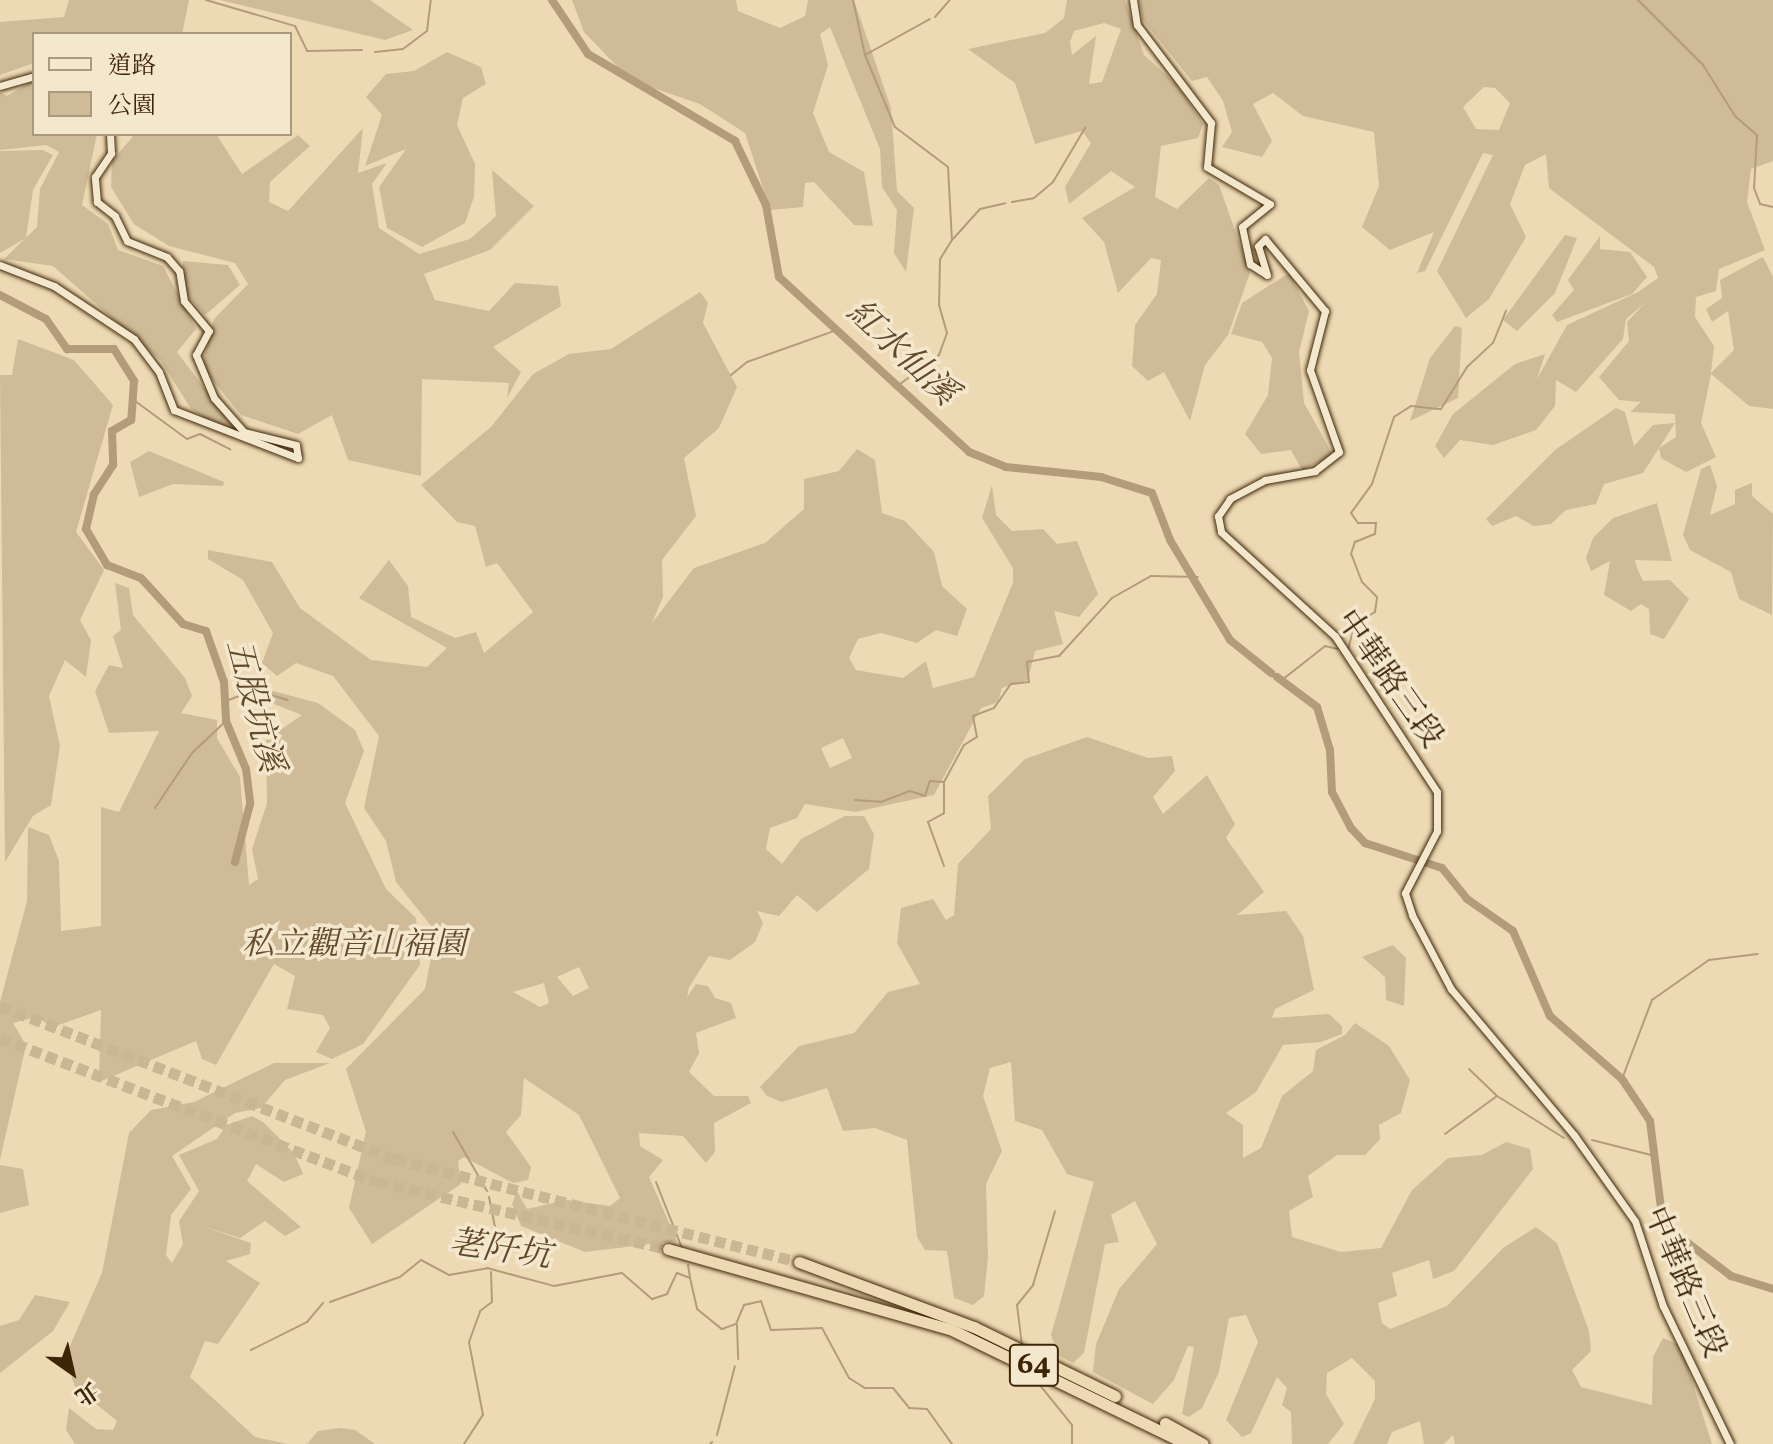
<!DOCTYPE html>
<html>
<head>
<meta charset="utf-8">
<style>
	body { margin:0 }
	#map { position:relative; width:1773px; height:1444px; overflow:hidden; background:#eddab4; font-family:Vollkorn,"Noto Serif TC",serif }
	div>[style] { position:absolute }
	.green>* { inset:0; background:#cfbb97 }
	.stream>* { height:2px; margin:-1px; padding:0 1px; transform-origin:1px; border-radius:1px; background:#b29c7a }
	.river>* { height:8px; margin:-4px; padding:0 4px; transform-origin:4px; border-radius:4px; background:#b29c7a }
	.highway-tunnel>* { height:11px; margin-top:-5.5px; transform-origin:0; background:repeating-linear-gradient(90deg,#cab692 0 11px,transparent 0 16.5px) }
	.roads { filter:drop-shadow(0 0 2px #3f2508) drop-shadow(0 0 2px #3f2508) }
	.secondary>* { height:7px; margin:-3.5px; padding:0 3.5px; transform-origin:3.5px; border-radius:3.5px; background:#f3e7ce }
	.highway>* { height:11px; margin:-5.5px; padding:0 5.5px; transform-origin:5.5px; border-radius:5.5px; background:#eddab4 }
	span { translate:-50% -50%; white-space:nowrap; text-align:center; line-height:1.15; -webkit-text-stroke:7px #f3e7ce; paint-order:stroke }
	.shield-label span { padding:2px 6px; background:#f3e7ce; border:2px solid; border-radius:6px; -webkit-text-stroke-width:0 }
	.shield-label { font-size:30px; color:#3f2508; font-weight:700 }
	.street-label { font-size:32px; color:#3f2508 }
	.park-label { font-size:32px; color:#634a2c; font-style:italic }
	.water-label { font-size:34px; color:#62492a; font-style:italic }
	.legend { position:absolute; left:32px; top:32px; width:260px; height:104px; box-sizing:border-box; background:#f3e7ce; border:2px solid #ab997f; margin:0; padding:10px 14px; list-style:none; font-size:24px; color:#3f2508 }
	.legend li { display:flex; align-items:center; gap:16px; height:40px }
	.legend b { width:40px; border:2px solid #ab997f }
	.north { position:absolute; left:32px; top:1332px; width:80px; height:80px; -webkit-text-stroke:6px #f3e7ce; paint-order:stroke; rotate:146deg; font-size:22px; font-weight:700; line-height:32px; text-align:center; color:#3f2508 }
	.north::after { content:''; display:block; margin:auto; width:28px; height:36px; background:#3f2508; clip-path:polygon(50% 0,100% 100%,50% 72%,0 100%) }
</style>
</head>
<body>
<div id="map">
	<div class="green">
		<div style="clip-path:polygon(69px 0,189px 0,182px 34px,34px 34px,34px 63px,0 75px,0 22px,64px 17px)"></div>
		<div style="clip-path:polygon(220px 0,370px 0,413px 30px,385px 40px)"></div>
		<div style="clip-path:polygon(572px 0,736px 0,738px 11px,780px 28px,805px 16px,808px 0,854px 0,891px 108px,897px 191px,914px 208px,906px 272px,894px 253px,897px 210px,882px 187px,880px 149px,830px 27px,820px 34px,828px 65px,813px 113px,829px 152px,864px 172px,873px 226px,854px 225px,814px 182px,805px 183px,803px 207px,770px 210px,745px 133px,700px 104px,630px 80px,584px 32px)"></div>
		<div style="clip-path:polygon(evenodd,1067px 0,1125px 0,1144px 55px,1176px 84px,1203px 124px,1198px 138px,1161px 146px,1155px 197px,1177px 209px,1209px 178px,1219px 185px,1250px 273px,1228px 335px,1205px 365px,1190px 421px,1164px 372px,1148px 381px,1132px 366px,1135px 325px,1157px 294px,1161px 260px,1151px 258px,1118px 293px,1104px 242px,1082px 218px,1135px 187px,1111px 171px,1069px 204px,1065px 187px,1091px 143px,1082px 131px,1035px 144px,1015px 83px,968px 49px,1045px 33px,1064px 18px,1067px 0,1104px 23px,1121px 29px,1102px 82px,1089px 84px,1096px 36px,1072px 55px,1070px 42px,1074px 31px,1104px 23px)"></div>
		<div style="clip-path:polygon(evenodd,1139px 0,1773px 0,1773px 161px,1751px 169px,1747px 202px,1765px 250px,1719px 269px,1716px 291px,1696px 297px,1695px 317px,1714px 346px,1711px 373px,1734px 350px,1728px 311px,1712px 322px,1706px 309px,1722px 298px,1720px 280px,1763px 257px,1773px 277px,1773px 409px,1749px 406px,1711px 374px,1701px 423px,1716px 457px,1686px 472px,1661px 458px,1659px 448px,1676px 437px,1675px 414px,1630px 412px,1641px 402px,1619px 400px,1599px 377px,1629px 341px,1627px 322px,1645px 303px,1626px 319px,1623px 339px,1576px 392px,1556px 380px,1555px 406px,1536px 430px,1493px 445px,1460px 440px,1444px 458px,1435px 446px,1453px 414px,1515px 364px,1545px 354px,1537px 379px,1567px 325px,1638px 292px,1658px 278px,1654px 267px,1549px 188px,1546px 154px,1525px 165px,1510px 204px,1526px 237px,1489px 299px,1466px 318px,1437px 271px,1493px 155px,1483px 153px,1425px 271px,1417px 273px,1434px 232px,1390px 250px,1362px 227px,1379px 186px,1374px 132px,1303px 116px,1273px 93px,1253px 104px,1272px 141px,1262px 157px,1222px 147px,1232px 132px,1223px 101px,1207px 77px,1192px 81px,1143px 20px,1139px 0,1484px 87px,1495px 88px,1510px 103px,1499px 130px,1476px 129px,1463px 107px,1484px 87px)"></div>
		<div style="clip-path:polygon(447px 52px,481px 67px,486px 84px,463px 98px,457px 125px,475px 164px,474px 197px,465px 223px,422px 247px,387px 228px,379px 187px,406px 149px,365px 166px,382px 115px,366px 97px,386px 74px,414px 71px)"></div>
		<div style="clip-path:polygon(34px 80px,34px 134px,97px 134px,82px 205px,108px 224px,118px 250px,163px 266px,196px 329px,177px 352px,236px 430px,231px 435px,191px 409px,161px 361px,53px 266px,4px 259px,37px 227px,40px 189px,59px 152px,46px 145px,0 150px,0 92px,7px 96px)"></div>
		<div style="clip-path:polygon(363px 128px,358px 173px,387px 163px,372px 184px,379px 228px,419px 254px,470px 239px,496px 216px,492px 170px,534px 206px,490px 250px,424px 274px,435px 300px,489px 311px,515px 283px,558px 286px,561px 306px,493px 347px,521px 372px,507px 398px,509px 383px,422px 379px,421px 476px,348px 460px,332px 415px,298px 434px,241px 415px,202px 367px,214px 319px,248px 284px,235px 263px,169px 246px,134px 224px,111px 187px,112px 161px,135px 134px,216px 134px,242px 174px,298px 135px,310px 146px,270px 182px,269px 202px,288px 211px)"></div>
		<div style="clip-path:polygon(43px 150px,53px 155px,33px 190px,26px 238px,0 253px,0 151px)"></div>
		<div style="clip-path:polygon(1565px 235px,1577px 238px,1555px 293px,1517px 331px,1503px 320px)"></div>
		<div style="clip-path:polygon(1600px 236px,1600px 249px,1630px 252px,1647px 277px,1632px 294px,1557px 322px,1552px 315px,1574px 290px,1568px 280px)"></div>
		<div style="clip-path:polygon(183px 261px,228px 265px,240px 285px,205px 315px,181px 288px)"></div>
		<div style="clip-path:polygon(1289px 273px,1309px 311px,1299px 352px,1304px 403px,1333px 455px,1302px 470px,1291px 450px,1261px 454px,1245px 434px,1268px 395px,1272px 358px,1262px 342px,1231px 334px,1242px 303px)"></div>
		<div style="clip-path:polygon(evenodd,700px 292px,708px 303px,703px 323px,737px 387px,719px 428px,684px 458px,696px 516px,662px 560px,663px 597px,652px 623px,694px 568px,765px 543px,804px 509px,804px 479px,839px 471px,857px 449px,875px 460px,882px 513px,905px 521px,934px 552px,942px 586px,967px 609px,957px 636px,936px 630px,917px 643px,881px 633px,858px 639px,849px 658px,856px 670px,903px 678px,926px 661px,933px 688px,974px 677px,1013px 583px,1013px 568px,982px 518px,992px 485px,996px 515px,1012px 531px,1043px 529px,1057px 544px,1077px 541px,1098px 594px,1079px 617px,1054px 611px,1063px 644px,1035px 651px,1028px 680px,1002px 688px,998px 702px,981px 708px,934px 795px,855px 812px,805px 804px,797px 818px,770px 828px,766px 849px,782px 864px,801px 839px,845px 816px,864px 816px,874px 834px,869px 869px,817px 912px,797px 895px,779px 916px,757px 911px,763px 923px,755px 942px,730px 960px,709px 956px,689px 987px,687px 997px,696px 984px,708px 986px,715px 998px,731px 1003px,736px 1018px,696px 1033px,699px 1053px,689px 1072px,714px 1096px,748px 1096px,751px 1103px,714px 1123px,715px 1152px,706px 1163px,683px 1136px,639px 1133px,640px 1146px,663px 1160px,649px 1177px,677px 1241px,585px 1252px,521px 1226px,512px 1204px,517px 1191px,527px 1209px,567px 1200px,610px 1206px,620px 1198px,579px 1115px,524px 1078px,521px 1115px,506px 1132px,531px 1167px,528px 1180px,513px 1183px,464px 1157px,458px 1161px,461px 1184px,372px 1244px,349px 1208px,366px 1132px,346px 1069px,425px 989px,436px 932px,396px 882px,386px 841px,364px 808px,379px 736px,333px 676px,296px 663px,277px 676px,262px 663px,273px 633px,243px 580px,208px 559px,208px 550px,272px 562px,300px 608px,371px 660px,427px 667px,447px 648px,359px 598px,389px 560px,408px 586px,411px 617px,455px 638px,476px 632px,484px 653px,533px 612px,497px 563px,486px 567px,475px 526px,457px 522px,421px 485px,491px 427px,533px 374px,569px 354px,611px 349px,700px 292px,843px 738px,852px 758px,830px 768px,821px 748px,843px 738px,700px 292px,579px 967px,589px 988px,573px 996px,557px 977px,579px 967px,700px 292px,544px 983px,549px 1003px,540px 1007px,513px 992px,544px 983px)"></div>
		<div style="clip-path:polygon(1455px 326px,1462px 328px,1458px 398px,1410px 421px,1430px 358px)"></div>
		<div style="clip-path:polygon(18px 339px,74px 360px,113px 405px,76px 532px,104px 570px,80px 620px,91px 640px,86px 677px,65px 660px,49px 696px,60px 746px,51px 805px,33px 816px,5px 862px,0 375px,12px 375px)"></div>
		<div style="clip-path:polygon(1616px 408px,1625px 412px,1634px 446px,1653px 425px,1675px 423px,1643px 473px,1604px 484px,1596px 504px,1566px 510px,1551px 524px,1534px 526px,1516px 516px,1492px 526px,1486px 519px,1555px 450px)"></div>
		<div style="clip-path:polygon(149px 451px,224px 482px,223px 486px,173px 484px,139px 497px,130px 462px)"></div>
		<div style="clip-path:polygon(1710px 465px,1717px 486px,1710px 515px,1735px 504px,1735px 490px,1752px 483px,1752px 496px,1773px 514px,1772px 615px,1739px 599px,1731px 572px,1690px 550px,1683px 535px,1701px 469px)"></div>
		<div style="clip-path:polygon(1657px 503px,1672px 561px,1635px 560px,1637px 568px,1643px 581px,1670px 580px,1689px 599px,1664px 639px,1650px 634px,1649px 609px,1641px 604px,1631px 611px,1604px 595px,1610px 561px,1591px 571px,1586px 558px,1593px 538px,1613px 518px)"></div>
		<div style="clip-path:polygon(115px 583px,129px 588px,133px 615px,185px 678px,192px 696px,181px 713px,217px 720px,217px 738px,240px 777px,249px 885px,258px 879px,252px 849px,267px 803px,266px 740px,302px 715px,264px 700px,254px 686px,318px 703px,355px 730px,364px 751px,345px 803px,386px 889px,416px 918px,420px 965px,363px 1044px,332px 1059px,316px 1052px,330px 1028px,323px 1015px,287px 1009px,295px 976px,274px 964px,216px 1065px,202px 1059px,196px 1041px,99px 1082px,101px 1010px,53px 1027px,36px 1017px,13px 1023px,26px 1045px,0 1160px,0 1002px,27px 901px,28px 827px,49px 835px,59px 861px,61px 931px,101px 926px,101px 807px,119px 812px,159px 731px,109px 733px,95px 691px,109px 665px,123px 668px,113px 636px,121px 630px)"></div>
		<div style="clip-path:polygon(1087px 737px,1148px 758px,1172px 756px,1175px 771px,1153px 797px,1163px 814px,1207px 775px,1235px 824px,1226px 838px,1264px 892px,1237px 915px,1286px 911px,1303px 936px,1314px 990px,1275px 1009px,1272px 1018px,1329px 1014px,1342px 1026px,1342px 1034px,1321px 1042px,1283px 1045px,1256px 1092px,1226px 1113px,1243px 1125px,1243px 1158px,1261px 1148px,1282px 1096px,1313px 1071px,1316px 1050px,1345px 1035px,1355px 1023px,1389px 1046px,1410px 1080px,1401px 1113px,1379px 1125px,1380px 1139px,1365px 1155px,1337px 1155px,1308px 1176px,1313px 1197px,1289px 1211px,1292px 1237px,1341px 1252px,1381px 1248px,1412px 1190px,1448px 1158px,1482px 1155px,1506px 1142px,1530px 1149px,1533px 1169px,1454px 1271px,1433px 1279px,1429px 1260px,1392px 1273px,1397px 1296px,1378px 1303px,1382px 1323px,1390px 1329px,1447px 1306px,1503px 1248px,1536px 1227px,1557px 1243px,1589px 1331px,1591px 1351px,1572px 1370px,1581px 1387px,1652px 1405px,1653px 1357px,1663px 1338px,1681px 1346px,1712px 1444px,1455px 1444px,1453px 1435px,1444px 1444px,1424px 1444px,1420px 1421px,1392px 1432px,1387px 1444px,1353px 1444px,1375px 1399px,1375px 1381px,1352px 1358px,1327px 1373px,1326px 1394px,1344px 1424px,1328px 1444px,1292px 1444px,1291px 1412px,1282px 1405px,1287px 1388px,1277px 1377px,1251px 1433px,1242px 1437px,1226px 1420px,1258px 1342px,1246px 1315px,1229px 1318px,1219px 1372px,1202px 1408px,1189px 1417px,1182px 1414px,1194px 1347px,1188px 1346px,1174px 1380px,1153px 1404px,1093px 1372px,1096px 1344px,1119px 1289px,1157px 1244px,1135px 1201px,1111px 1215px,1119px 1242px,1105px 1244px,1084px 1353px,1073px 1363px,1059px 1356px,1051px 1335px,1094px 1182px,1067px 1174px,1042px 1130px,1015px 1121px,1011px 1062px,990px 1068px,983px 1096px,1002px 1151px,986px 1184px,988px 1257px,984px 1296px,973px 1305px,954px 1298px,947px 1251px,925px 1250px,917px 1237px,907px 1140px,875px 1128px,843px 1131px,827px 1088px,782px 1102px,767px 1096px,760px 1087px,799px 1046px,854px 1033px,888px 992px,920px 984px,897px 943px,901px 908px,933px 899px,946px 920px,954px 915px,958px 864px,991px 829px,988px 796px,1025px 759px)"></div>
		<div style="clip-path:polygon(1393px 945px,1406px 958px,1404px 1006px,1386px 1000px,1385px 977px,1362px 957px)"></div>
		<div style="clip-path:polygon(274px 1063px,330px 1063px,285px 1080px,261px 1108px,235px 1113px,172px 1156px,191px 1189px,171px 1215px,166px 1255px,172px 1263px,183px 1244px,179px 1221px,199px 1191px,179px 1155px,217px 1139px,226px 1125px,252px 1116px,263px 1122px,294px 1153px,303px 1174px,284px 1182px,256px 1164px,247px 1181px,301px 1227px,285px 1236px,265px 1221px,240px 1238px,199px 1225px,251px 1243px,250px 1254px,226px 1261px,260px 1283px,218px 1344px,205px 1341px,190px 1377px,255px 1437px,287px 1444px,75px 1444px,66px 1430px,69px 1408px,96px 1429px,113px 1430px,117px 1421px,75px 1387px,65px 1357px,102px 1273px,129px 1133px,151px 1110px,194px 1102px)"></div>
		<div style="clip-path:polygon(0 1165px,23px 1169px,29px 1205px,0 1213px)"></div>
		<div style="clip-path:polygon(35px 1295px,70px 1302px,53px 1331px,0 1373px,0 1326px,19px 1320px)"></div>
		<div style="clip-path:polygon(340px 1428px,355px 1430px,375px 1444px,307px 1444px,318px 1431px)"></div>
	</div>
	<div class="stream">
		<div style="left:206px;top:0;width:93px;rotate:16.3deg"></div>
		<div style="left:295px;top:26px;width:28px;rotate:64deg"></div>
		<div style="left:307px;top:51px;width:55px;rotate:-1deg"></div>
		<div style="left:853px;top:0;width:56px;rotate:77.7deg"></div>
		<div style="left:865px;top:55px;width:78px;rotate:67.4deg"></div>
		<div style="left:895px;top:127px;width:66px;rotate:37deg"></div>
		<div style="left:948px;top:167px;width:73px;rotate:86.9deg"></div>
		<div style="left:952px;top:240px;width:22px;rotate:122deg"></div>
		<div style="left:940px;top:259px;width:46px;rotate:91.2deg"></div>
		<div style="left:939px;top:305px;width:29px;rotate:74deg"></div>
		<div style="left:947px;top:333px;width:23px;rotate:110deg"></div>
		<div style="left:939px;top:355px;width:30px;rotate:146deg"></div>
		<div style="left:1638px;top:0;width:92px;rotate:45deg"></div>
		<div style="left:1703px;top:65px;width:60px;rotate:57.9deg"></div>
		<div style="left:1735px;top:116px;width:29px;rotate:41deg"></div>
		<div style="left:1757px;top:135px;width:53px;rotate:93.2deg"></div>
		<div style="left:1754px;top:188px;width:17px;rotate:69deg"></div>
		<div style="left:1760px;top:204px;width:13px;rotate:13deg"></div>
		<div style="left:935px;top:17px;width:23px;rotate:-49deg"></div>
		<div style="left:375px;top:52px;width:28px;rotate:-6deg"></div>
		<div style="left:403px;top:49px;width:30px;rotate:-37deg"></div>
		<div style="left:427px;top:31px;width:31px;rotate:-83deg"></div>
		<div style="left:865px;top:55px;width:74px;rotate:-29deg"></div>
		<div style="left:1012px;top:202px;width:22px;rotate:-10deg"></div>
		<div style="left:1034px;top:198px;width:25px;rotate:-40deg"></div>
		<div style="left:1053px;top:182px;width:63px;rotate:-59.3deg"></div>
		<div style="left:953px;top:239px;width:40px;rotate:-48deg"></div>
		<div style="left:980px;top:209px;width:26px;rotate:-13deg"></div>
		<div style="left:731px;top:375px;width:21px;rotate:-39deg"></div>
		<div style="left:747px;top:362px;width:92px;rotate:-19.6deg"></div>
		<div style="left:895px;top:388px;width:18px;rotate:-38deg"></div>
		<div style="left:135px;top:401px;width:64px;rotate:36.2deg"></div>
		<div style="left:187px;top:439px;width:14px;rotate:-21deg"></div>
		<div style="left:200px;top:434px;width:34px;rotate:27deg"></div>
		<div style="left:1348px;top:650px;width:25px;rotate:-76deg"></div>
		<div style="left:1354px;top:626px;width:25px;rotate:-34deg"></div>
		<div style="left:1375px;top:612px;width:15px;rotate:-82deg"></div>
		<div style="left:1377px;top:597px;width:21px;rotate:-135deg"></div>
		<div style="left:1362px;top:582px;width:30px;rotate:-111deg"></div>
		<div style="left:1351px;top:554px;width:13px;rotate:-72deg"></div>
		<div style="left:1355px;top:542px;width:22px;rotate:-22deg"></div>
		<div style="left:1375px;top:534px;width:11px;rotate:-85deg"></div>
		<div style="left:1376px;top:523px;width:18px;rotate:180deg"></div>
		<div style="left:1358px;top:523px;width:12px;rotate:-125deg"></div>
		<div style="left:1351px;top:513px;width:36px;rotate:-54deg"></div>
		<div style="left:1372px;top:484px;width:71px;rotate:-71.8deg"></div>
		<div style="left:1394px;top:417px;width:20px;rotate:-33deg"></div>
		<div style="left:1411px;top:406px;width:30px;rotate:6deg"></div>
		<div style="left:1441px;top:409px;width:49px;rotate:-58.2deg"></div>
		<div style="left:1467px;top:367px;width:35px;rotate:-43deg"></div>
		<div style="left:1493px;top:343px;width:35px;rotate:-68deg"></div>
		<div style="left:1282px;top:680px;width:55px;rotate:-38.3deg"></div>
		<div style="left:1325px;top:646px;width:13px;rotate:13deg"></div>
		<div style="left:226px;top:701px;width:31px;rotate:-21deg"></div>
		<div style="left:255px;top:690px;width:34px;rotate:17deg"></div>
		<div style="left:855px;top:800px;width:26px;rotate:4deg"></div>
		<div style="left:881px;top:802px;width:31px;rotate:-21deg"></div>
		<div style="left:910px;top:791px;width:16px;rotate:18deg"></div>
		<div style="left:925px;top:796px;width:16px;rotate:-72deg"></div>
		<div style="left:930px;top:781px;width:14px;rotate:4deg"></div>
		<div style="left:944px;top:782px;width:42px;rotate:-61.6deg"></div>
		<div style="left:964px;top:745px;width:15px;rotate:-32deg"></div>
		<div style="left:977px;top:737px;width:21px;rotate:-101deg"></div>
		<div style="left:973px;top:716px;width:22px;rotate:-21deg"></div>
		<div style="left:994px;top:708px;width:29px;rotate:-55deg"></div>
		<div style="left:1011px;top:684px;width:18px;rotate:-6deg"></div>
		<div style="left:1029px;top:682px;width:20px;rotate:-96deg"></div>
		<div style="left:1027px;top:662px;width:33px;rotate:-11deg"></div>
		<div style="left:1059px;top:656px;width:79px;rotate:-47.6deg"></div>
		<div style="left:1112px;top:598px;width:45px;rotate:-29.4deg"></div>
		<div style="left:1151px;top:576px;width:47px;rotate:1.2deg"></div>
		<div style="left:155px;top:808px;width:66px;rotate:-56.1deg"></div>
		<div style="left:192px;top:753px;width:47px;rotate:-43.3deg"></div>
		<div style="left:944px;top:866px;width:47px;rotate:-110deg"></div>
		<div style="left:928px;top:822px;width:18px;rotate:-29deg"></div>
		<div style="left:944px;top:813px;width:30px;rotate:-90deg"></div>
		<div style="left:1469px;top:1069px;width:39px;rotate:44deg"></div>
		<div style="left:1622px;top:1079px;width:85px;rotate:-69.2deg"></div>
		<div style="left:1652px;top:1000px;width:70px;rotate:-35.1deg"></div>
		<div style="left:1709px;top:960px;width:49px;rotate:-7deg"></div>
		<div style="left:453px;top:1132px;width:68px;rotate:60deg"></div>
		<div style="left:1445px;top:1134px;width:64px;rotate:-36.2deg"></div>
		<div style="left:1497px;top:1096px;width:79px;rotate:32.1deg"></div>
		<div style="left:1592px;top:1140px;width:65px;rotate:14.3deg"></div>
		<div style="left:656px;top:1182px;width:71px;rotate:68.5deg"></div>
		<div style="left:489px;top:1197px;width:56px;rotate:78.7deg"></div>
		<div style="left:500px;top:1260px;width:4px;rotate:90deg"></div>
		<div style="left:688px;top:1265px;width:13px;rotate:81deg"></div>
		<div style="left:330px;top:1302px;width:74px;rotate:-19.7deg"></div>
		<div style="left:400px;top:1277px;width:27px;rotate:-39deg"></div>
		<div style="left:421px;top:1260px;width:32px;rotate:28deg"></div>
		<div style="left:449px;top:1275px;width:39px;rotate:-10deg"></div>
		<div style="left:487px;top:1268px;width:69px;rotate:15deg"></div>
		<div style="left:554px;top:1286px;width:69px;rotate:-10.8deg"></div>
		<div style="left:622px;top:1273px;width:40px;rotate:41deg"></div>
		<div style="left:652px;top:1299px;width:16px;rotate:-18deg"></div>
		<div style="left:667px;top:1294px;width:23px;rotate:-65deg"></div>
		<div style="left:677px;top:1273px;width:14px;rotate:21deg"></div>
		<div style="left:690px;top:1278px;width:32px;rotate:77deg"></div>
		<div style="left:697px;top:1309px;width:32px;rotate:39deg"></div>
		<div style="left:722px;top:1329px;width:15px;rotate:-20deg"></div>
		<div style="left:736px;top:1324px;width:21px;rotate:-67deg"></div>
		<div style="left:744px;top:1305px;width:17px;rotate:-13deg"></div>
		<div style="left:761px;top:1301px;width:31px;rotate:71deg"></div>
		<div style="left:771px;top:1330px;width:51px;rotate:-2.2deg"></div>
		<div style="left:822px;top:1328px;width:57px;rotate:61.6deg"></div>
		<div style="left:849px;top:1378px;width:19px;rotate:32deg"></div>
		<div style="left:865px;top:1388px;width:28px"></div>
		<div style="left:893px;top:1388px;width:26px;rotate:51deg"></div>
		<div style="left:909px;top:1408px;width:18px;rotate:3deg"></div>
		<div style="left:927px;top:1409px;width:43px;rotate:54.5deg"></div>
		<div style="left:737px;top:1325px;width:34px;rotate:88deg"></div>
		<div style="left:1022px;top:1345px;width:40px;rotate:-97.1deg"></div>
		<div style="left:1017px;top:1305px;width:26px;rotate:-51deg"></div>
		<div style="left:1033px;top:1285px;width:77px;rotate:-73.4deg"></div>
		<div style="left:251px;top:1350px;width:63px;rotate:-26.6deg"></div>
		<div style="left:307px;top:1322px;width:25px;rotate:-50deg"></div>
		<div style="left:1031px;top:1374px;width:65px;rotate:51.2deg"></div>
		<div style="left:1072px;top:1425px;width:19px;rotate:90deg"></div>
		<div style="left:717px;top:1435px;width:71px;rotate:-75.4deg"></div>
		<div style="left:464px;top:1444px;width:35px;rotate:-57deg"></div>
		<div style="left:483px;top:1415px;width:74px;rotate:-100.9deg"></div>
		<div style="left:469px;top:1342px;width:33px;rotate:-70deg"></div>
		<div style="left:480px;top:1311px;width:15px;rotate:-37deg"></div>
		<div style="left:492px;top:1302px;width:30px;rotate:-92deg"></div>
		<div style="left:710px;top:1444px;width:3px;rotate:-45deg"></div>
	</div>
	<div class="river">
		<div style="left:552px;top:0;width:65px;rotate:56.3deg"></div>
		<div style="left:588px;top:54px;width:171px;rotate:30.6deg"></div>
		<div style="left:735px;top:141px;width:71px;rotate:64.2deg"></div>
		<div style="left:766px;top:205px;width:73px;rotate:79.8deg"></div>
		<div style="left:779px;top:277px;width:258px;rotate:42.6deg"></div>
		<div style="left:969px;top:452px;width:40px;rotate:22deg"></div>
		<div style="left:1006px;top:467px;width:96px;rotate:6deg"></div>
		<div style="left:1101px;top:477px;width:53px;rotate:17.4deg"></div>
		<div style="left:1152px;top:493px;width:50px;rotate:69deg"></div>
		<div style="left:1170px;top:540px;width:117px;rotate:59deg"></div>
		<div style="left:1230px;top:640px;width:53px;rotate:38.8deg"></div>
		<div style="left:0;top:295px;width:52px;rotate:27.6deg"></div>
		<div style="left:46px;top:319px;width:37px;rotate:55deg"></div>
		<div style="left:67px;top:349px;width:47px"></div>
		<div style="left:114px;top:349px;width:38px;rotate:58deg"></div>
		<div style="left:134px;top:381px;width:39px;rotate:94deg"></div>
		<div style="left:131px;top:420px;width:22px;rotate:150deg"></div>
		<div style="left:112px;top:431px;width:34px;rotate:88deg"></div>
		<div style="left:113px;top:465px;width:35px;rotate:123deg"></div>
		<div style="left:94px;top:494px;width:36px;rotate:103deg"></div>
		<div style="left:86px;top:529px;width:42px;rotate:59.7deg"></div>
		<div style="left:107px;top:565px;width:36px;rotate:21deg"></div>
		<div style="left:141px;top:578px;width:62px;rotate:47.6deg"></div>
		<div style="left:183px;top:624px;width:24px;rotate:17deg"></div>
		<div style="left:206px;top:631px;width:54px;rotate:70.6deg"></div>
		<div style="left:224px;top:682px;width:39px;rotate:87deg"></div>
		<div style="left:226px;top:721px;width:52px;rotate:67.4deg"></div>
		<div style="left:246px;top:769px;width:35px;rotate:83deg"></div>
		<div style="left:250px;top:804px;width:60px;rotate:104.5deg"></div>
		<div style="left:1277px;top:677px;width:50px;rotate:36.9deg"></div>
		<div style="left:1317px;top:707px;width:45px;rotate:73.2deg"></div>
		<div style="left:1330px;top:750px;width:42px;rotate:87.3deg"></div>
		<div style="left:1332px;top:792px;width:41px;rotate:62.2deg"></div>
		<div style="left:1351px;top:828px;width:21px;rotate:47deg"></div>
		<div style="left:1365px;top:843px;width:81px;rotate:18deg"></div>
		<div style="left:1442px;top:868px;width:40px;rotate:51deg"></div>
		<div style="left:1467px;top:899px;width:56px;rotate:34.8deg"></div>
		<div style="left:1513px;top:931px;width:93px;rotate:66.5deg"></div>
		<div style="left:1550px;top:1016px;width:96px;rotate:41.2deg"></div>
		<div style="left:1622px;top:1079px;width:50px;rotate:56.3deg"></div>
		<div style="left:1650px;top:1121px;width:104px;rotate:82.8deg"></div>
		<div style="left:1663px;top:1224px;width:86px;rotate:37.4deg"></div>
		<div style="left:1731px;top:1276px;width:44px;rotate:17.2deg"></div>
	</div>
	<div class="highway-tunnel">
		<div style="left:0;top:1006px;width:424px;rotate:21.2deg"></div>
		<div style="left:395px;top:1159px;width:417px;rotate:14.3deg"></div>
		<div style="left:0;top:1038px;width:404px;rotate:20.9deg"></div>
		<div style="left:377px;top:1182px;width:299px;rotate:13deg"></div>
	</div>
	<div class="roads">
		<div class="secondary">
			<div style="left:1133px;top:0;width:25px;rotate:81deg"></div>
			<div style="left:1137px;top:25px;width:123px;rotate:52.9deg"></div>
			<div style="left:1211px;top:123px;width:44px;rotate:95.2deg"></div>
			<div style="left:1207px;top:167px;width:73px;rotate:30.4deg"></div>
			<div style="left:1270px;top:204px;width:36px;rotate:141deg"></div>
			<div style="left:1242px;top:227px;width:38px;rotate:78deg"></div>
			<div style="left:1250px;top:264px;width:20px;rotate:33deg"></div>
			<div style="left:1267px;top:275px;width:30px;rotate:-107deg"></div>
			<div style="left:1258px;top:246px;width:10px;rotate:-45deg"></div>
			<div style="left:1265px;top:239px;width:94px;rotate:50.2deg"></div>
			<div style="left:1325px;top:311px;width:61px;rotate:104.3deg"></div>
			<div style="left:1310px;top:370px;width:87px;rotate:70.5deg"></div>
			<div style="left:1339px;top:452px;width:31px;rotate:142deg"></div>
			<div style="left:1315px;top:471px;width:51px;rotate:169.8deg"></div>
			<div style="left:1265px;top:480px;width:40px;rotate:152deg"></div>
			<div style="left:1230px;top:499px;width:21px;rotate:125deg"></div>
			<div style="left:1218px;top:516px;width:16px;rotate:79deg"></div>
			<div style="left:1221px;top:532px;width:154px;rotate:42.4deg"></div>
			<div style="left:1335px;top:636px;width:186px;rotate:56.8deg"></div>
			<div style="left:1437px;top:792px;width:39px;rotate:90deg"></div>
			<div style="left:1437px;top:831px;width:70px;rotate:117.3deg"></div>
			<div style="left:1405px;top:893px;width:23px;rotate:72deg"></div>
			<div style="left:1412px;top:915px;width:84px;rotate:62.2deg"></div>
			<div style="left:1451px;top:989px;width:191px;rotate:49.9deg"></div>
			<div style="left:1574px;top:1135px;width:105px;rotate:54.7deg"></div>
			<div style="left:1635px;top:1221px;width:89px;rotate:71.8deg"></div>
			<div style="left:1663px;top:1306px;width:153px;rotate:64.1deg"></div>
			<div style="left:0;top:86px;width:35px;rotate:-16deg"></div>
			<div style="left:0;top:265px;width:58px;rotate:21.3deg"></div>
			<div style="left:54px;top:286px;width:96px;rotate:33.5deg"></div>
			<div style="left:134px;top:339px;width:41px;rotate:52.9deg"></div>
			<div style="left:159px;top:372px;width:41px;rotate:68.5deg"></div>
			<div style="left:174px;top:410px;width:133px;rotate:21.2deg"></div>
			<div style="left:298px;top:458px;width:13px;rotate:-99deg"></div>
			<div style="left:296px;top:445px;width:54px;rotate:-166deg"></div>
			<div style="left:244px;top:432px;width:45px;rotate:-131.4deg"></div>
			<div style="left:214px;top:398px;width:47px;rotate:-112.7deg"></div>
			<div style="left:196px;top:355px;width:27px;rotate:-62deg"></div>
			<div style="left:209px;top:331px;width:39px;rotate:-130deg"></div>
			<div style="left:184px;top:301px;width:30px;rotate:-99deg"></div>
			<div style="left:179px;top:271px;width:18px;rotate:-131deg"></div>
			<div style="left:167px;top:257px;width:43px;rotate:-158.2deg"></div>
			<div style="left:127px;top:241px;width:28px;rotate:-116deg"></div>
			<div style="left:115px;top:216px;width:23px;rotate:-142deg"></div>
			<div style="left:97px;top:202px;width:25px;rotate:-95deg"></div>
			<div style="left:95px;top:177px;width:29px;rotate:-56deg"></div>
			<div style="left:111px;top:153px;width:19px;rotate:-93deg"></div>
		</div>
		<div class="highway">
			<div style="left:668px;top:1249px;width:295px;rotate:15.9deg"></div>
			<div style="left:952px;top:1330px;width:261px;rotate:25.9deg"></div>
			<div style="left:799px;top:1262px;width:187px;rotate:20.4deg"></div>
			<div style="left:974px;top:1327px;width:157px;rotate:26.1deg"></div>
			<div style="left:1165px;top:1423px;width:43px;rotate:28.9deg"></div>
		</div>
	</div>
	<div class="shield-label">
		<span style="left:1034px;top:1365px">64</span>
	</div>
	<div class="street-label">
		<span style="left:1388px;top:680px;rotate:55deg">中華路三段</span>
		<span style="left:1683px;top:1283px;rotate:67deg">中華路三段</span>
	</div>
	<div class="park-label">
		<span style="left:354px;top:946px">私立觀音山福園</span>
	</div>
	<div class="water-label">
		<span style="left:901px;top:354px;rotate:43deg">紅水仙溪</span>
		<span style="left:253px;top:706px;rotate:75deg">五股坑溪</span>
		<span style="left:500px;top:1251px;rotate:8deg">荖阡坑</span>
	</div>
	<ul class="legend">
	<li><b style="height:10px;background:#f3e7ce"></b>道路</li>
	<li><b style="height:22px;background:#cfbb97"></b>公園</li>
	</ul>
	<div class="north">北</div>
</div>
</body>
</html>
